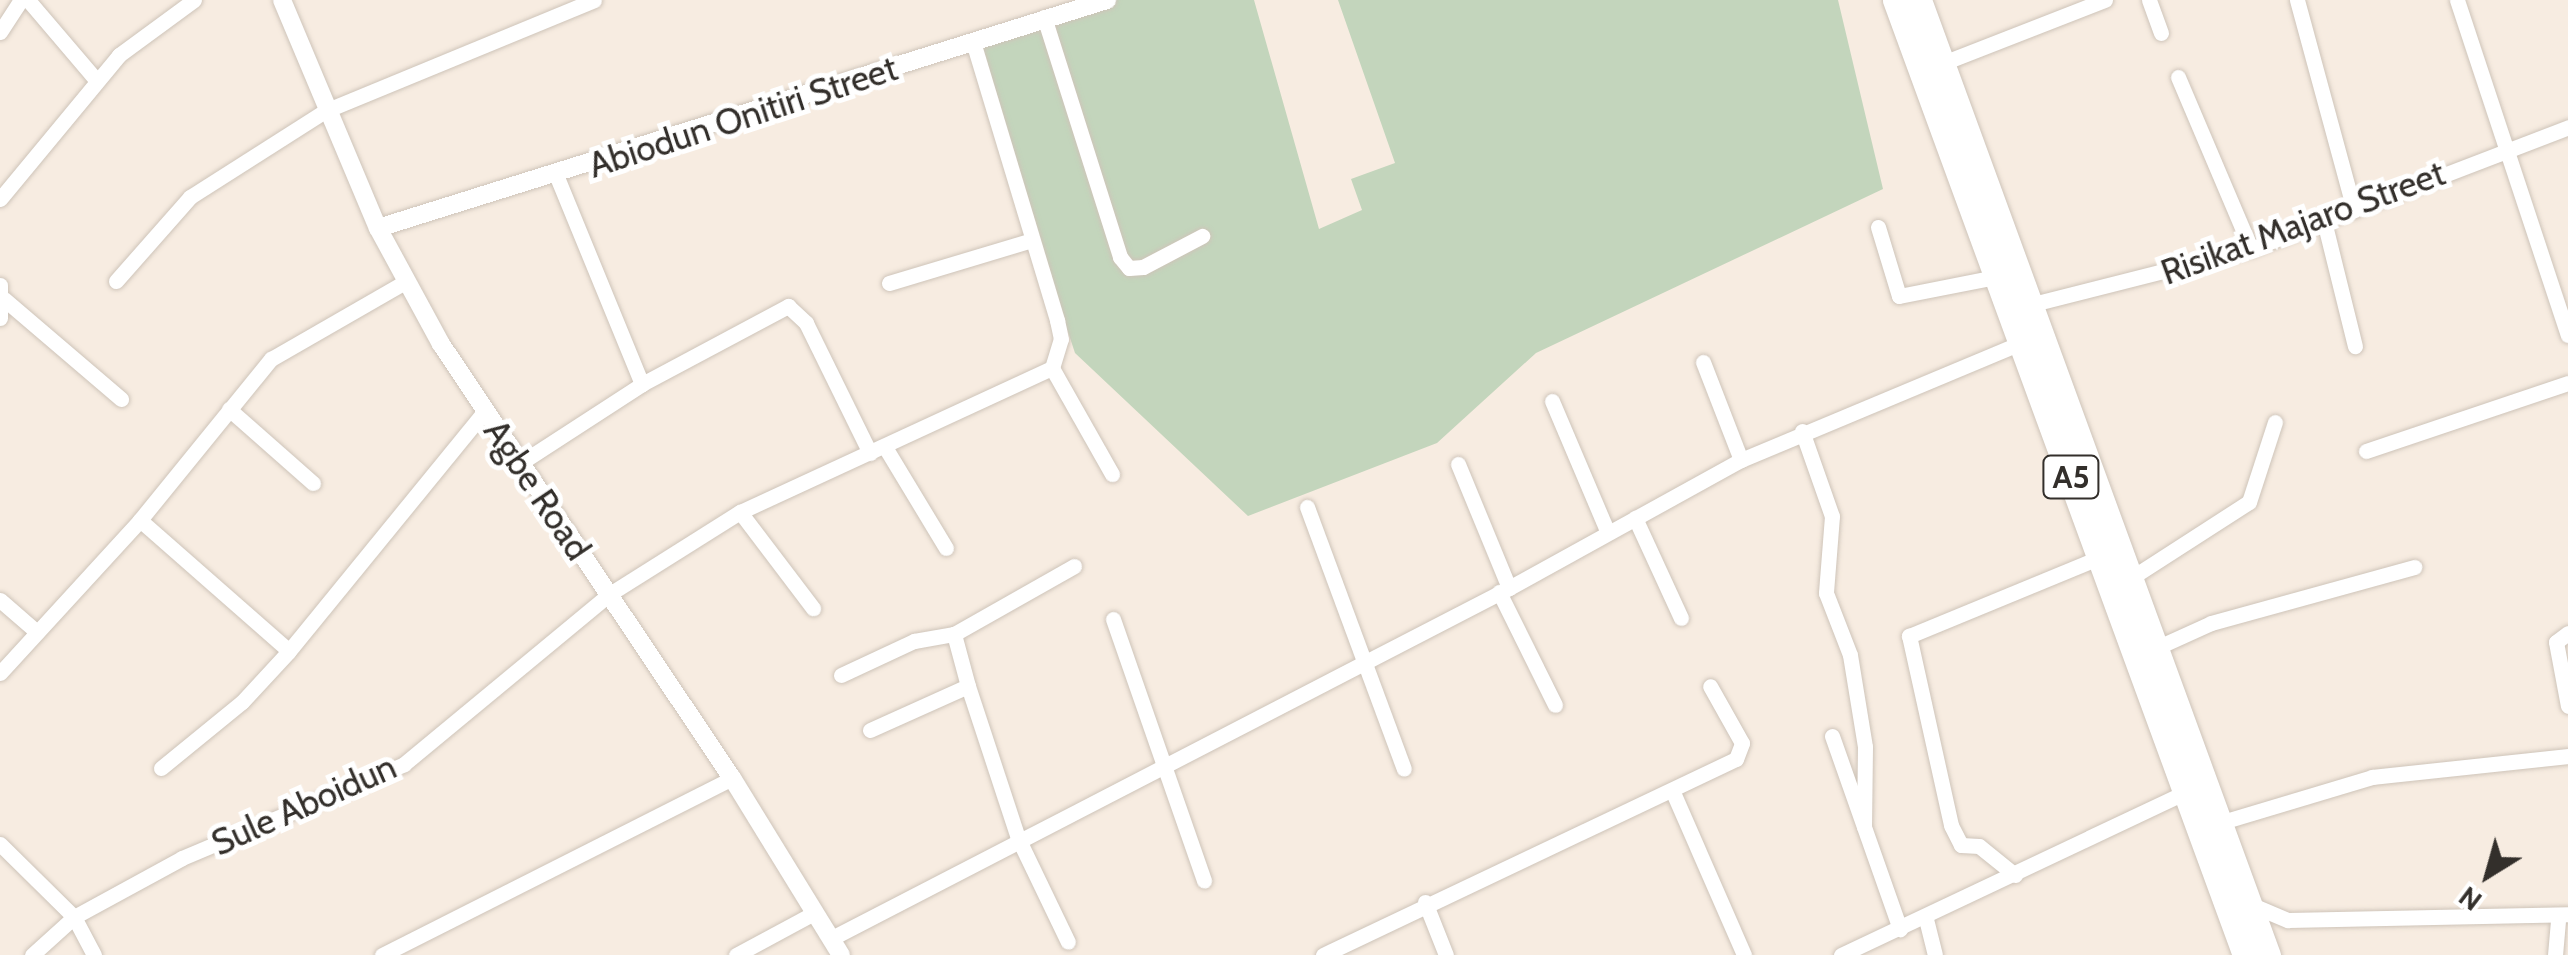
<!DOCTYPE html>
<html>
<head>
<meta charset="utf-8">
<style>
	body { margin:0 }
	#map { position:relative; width:2568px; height:955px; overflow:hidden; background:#f7ece1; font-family:Cabin,sans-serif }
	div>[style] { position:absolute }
	.green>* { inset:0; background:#c3d5bc }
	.roads { filter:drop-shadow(0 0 2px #cec4b9) drop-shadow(0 0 2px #cec4b9) }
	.minor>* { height:15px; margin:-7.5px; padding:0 7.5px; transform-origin:7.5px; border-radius:7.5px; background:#fff }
	.tertiary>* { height:18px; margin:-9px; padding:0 9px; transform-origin:9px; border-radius:9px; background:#fff }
	.trunk>* { height:25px; margin:-12.5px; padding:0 12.5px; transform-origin:12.5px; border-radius:12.5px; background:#fff }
	span { translate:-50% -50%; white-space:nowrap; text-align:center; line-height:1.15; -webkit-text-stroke:10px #fff; paint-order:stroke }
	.shield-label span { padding:2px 8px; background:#fff; border:2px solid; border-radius:8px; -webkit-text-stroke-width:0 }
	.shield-label { font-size:32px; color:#332f2b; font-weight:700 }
	.street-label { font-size:35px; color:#332f2b }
	.north { position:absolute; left:2438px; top:825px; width:100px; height:100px; -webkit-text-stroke:8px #fff; paint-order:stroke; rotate:217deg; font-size:28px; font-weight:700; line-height:40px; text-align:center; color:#332f2b }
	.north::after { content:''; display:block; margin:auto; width:35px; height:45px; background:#332f2b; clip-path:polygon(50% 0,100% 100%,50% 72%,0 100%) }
</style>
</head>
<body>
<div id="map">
	<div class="green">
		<div style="clip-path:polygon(1113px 0,1254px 0,1319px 229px,1362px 210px,1351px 179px,1395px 163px,1338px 0,1838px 0,1883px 189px,1536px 353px,1437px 443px,1248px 516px,1075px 353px,974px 47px)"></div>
	</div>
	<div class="roads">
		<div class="minor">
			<div style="left:28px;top:0;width:105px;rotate:49.6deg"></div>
			<div style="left:2149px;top:0;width:35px;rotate:70deg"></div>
			<div style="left:2297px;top:0;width:218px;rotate:74.8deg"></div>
			<div style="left:2457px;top:0;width:353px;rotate:71.7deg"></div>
			<div style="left:1044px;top:17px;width:252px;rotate:72.4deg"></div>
			<div style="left:1120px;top:257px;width:14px;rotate:51deg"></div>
			<div style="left:1129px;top:268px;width:14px;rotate:-4deg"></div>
			<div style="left:1143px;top:267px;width:67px;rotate:-27.7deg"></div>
			<div style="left:0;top:32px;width:38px;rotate:-57deg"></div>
			<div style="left:1943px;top:63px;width:174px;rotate:-21.3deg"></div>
			<div style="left:2178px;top:77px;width:187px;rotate:67deg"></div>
			<div style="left:557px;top:177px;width:224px;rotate:67.7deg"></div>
			<div style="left:0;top:199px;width:187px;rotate:-50.4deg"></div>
			<div style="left:119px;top:55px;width:93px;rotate:-36.3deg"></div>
			<div style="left:2324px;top:221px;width:129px;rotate:76.1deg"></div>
			<div style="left:1878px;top:227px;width:72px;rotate:73.1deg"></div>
			<div style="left:1899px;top:296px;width:99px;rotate:-11.1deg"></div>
			<div style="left:116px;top:281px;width:112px;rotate:-48.6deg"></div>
			<div style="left:190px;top:197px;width:160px;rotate:-32.5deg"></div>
			<div style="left:325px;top:111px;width:291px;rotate:-22.4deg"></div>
			<div style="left:889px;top:283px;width:149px;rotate:-16.7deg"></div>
			<div style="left:0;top:285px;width:33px;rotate:90deg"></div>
			<div style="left:4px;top:299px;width:154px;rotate:40.5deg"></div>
			<div style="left:2033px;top:304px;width:225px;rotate:-14.2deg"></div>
			<div style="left:2251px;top:249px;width:340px;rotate:-21deg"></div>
			<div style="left:1703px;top:362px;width:105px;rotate:68.8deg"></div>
			<div style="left:1052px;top:368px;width:122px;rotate:60.5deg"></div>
			<div style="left:1552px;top:401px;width:143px;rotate:67deg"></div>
			<div style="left:229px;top:409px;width:112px;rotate:41.4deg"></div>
			<div style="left:1802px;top:431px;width:90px;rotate:70.6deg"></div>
			<div style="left:1832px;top:516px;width:77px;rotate:94.5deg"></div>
			<div style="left:1826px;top:593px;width:66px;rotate:68.8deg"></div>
			<div style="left:1850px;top:655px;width:93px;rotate:80.7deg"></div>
			<div style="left:1865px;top:747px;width:80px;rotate:90.7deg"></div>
			<div style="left:885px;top:447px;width:118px;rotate:58.9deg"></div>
			<div style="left:2366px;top:451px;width:213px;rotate:-18.6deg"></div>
			<div style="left:519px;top:464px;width:147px;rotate:-33deg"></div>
			<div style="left:642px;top:384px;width:166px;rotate:-28.1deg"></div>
			<div style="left:788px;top:306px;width:25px;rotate:43deg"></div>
			<div style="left:806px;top:323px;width:145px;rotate:63.8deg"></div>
			<div style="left:1458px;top:464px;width:134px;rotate:67.6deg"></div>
			<div style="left:1307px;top:507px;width:279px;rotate:69.7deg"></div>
			<div style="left:740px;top:512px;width:121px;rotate:52.8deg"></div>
			<div style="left:1635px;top:518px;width:110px;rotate:65.3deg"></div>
			<div style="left:140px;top:520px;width:198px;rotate:41.3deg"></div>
			<div style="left:2131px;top:578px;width:140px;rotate:-32.8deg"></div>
			<div style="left:2249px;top:502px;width:84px;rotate:-72deg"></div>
			<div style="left:1499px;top:592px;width:126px;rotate:63.6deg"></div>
			<div style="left:0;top:600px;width:49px;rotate:40.9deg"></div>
			<div style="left:1113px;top:619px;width:277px;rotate:70.8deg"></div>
			<div style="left:2568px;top:633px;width:15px;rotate:143deg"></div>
			<div style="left:2556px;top:642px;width:65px;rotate:79.4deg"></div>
			<div style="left:2156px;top:648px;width:60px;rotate:-24.4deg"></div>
			<div style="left:2211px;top:623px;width:211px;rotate:-15.4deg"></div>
			<div style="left:0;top:673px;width:207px;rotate:-47.5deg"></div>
			<div style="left:140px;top:520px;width:208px;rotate:-50.9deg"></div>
			<div style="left:271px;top:359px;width:155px;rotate:-29.9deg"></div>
			<div style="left:841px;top:675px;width:81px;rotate:-25deg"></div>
			<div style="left:914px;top:641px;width:41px;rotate:-9.9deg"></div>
			<div style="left:968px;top:686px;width:54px;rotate:-105.1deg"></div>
			<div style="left:954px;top:634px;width:138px;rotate:-29.5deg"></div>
			<div style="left:870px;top:730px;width:107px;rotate:-24.2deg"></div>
			<div style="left:968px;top:686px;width:160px;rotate:71.8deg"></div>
			<div style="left:1018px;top:838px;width:115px;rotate:64.3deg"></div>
			<div style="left:1832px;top:736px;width:205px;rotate:70.6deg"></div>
			<div style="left:161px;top:768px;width:104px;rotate:-39.2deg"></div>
			<div style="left:242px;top:702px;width:69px;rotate:-47.3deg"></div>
			<div style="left:289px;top:651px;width:308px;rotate:-50.8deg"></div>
			<div style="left:1672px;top:790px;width:180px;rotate:66.4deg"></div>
			<div style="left:2219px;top:823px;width:160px;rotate:-16.7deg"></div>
			<div style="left:2372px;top:777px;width:197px;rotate:-6.1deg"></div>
			<div style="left:0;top:844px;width:104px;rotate:44.6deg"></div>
			<div style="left:74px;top:917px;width:43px;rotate:62.2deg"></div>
			<div style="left:2015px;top:875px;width:46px;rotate:-141.1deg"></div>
			<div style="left:1979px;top:846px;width:18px;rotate:-177deg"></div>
			<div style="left:1961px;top:845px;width:22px;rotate:-117deg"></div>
			<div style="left:1951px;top:825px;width:194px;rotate:-102.5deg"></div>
			<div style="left:1909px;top:636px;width:208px;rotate:-22.4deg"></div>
			<div style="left:1425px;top:902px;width:57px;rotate:68.4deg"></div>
			<div style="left:2252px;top:905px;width:39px;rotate:23deg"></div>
			<div style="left:2288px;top:920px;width:280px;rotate:-1.2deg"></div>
			<div style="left:1926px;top:919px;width:37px;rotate:76deg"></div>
			<div style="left:830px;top:939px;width:764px;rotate:-27.34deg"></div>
			<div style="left:1509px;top:588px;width:265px;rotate:-28.9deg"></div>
			<div style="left:1741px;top:460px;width:303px;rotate:-22.7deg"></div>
			<div style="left:32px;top:955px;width:57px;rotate:-42.1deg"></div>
			<div style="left:74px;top:917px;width:123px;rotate:-28.6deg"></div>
			<div style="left:182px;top:858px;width:241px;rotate:-22.9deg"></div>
			<div style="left:404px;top:764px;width:265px;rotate:-39.6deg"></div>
			<div style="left:608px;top:595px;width:156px;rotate:-32.2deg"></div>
			<div style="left:740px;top:512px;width:344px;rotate:-24.8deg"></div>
			<div style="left:1052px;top:368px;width:30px;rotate:-73deg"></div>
			<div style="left:1061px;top:339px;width:19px;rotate:-102deg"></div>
			<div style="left:1057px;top:320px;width:291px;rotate:-106.8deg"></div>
			<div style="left:382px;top:955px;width:392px;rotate:-26.8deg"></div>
			<div style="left:736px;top:955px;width:89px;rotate:-28.3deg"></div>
			<div style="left:1323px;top:955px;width:457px;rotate:-25.4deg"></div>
			<div style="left:1736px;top:759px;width:17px;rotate:-69deg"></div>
			<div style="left:1742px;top:743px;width:65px;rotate:-119.3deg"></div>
			<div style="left:1841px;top:955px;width:378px;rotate:-25.3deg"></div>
			<div style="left:2555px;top:955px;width:38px;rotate:-85deg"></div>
		</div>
		<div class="tertiary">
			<div style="left:282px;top:0;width:247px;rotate:67.2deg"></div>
			<div style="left:378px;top:228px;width:132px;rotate:61.5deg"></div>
			<div style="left:441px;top:344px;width:523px;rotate:56.16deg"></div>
			<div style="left:732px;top:778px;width:208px;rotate:58.4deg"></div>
			<div style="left:378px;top:228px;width:764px;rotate:-17.37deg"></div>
		</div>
		<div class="trunk">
			<div style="left:1895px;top:0;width:1017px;rotate:69.87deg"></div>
			<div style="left:1919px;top:0;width:1017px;rotate:69.93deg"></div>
		</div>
	</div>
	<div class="shield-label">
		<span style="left:2071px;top:477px">A5</span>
	</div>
	<div class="street-label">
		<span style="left:743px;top:117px;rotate:-18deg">Abiodun Onitiri Street</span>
		<span style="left:2303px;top:223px;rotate:-20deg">Risikat Majaro Street</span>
		<span style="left:537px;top:490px;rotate:56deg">Agbe Road</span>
		<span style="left:304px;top:805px;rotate:-24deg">Sule Aboidun</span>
	</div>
	<div class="north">N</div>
</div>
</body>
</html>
